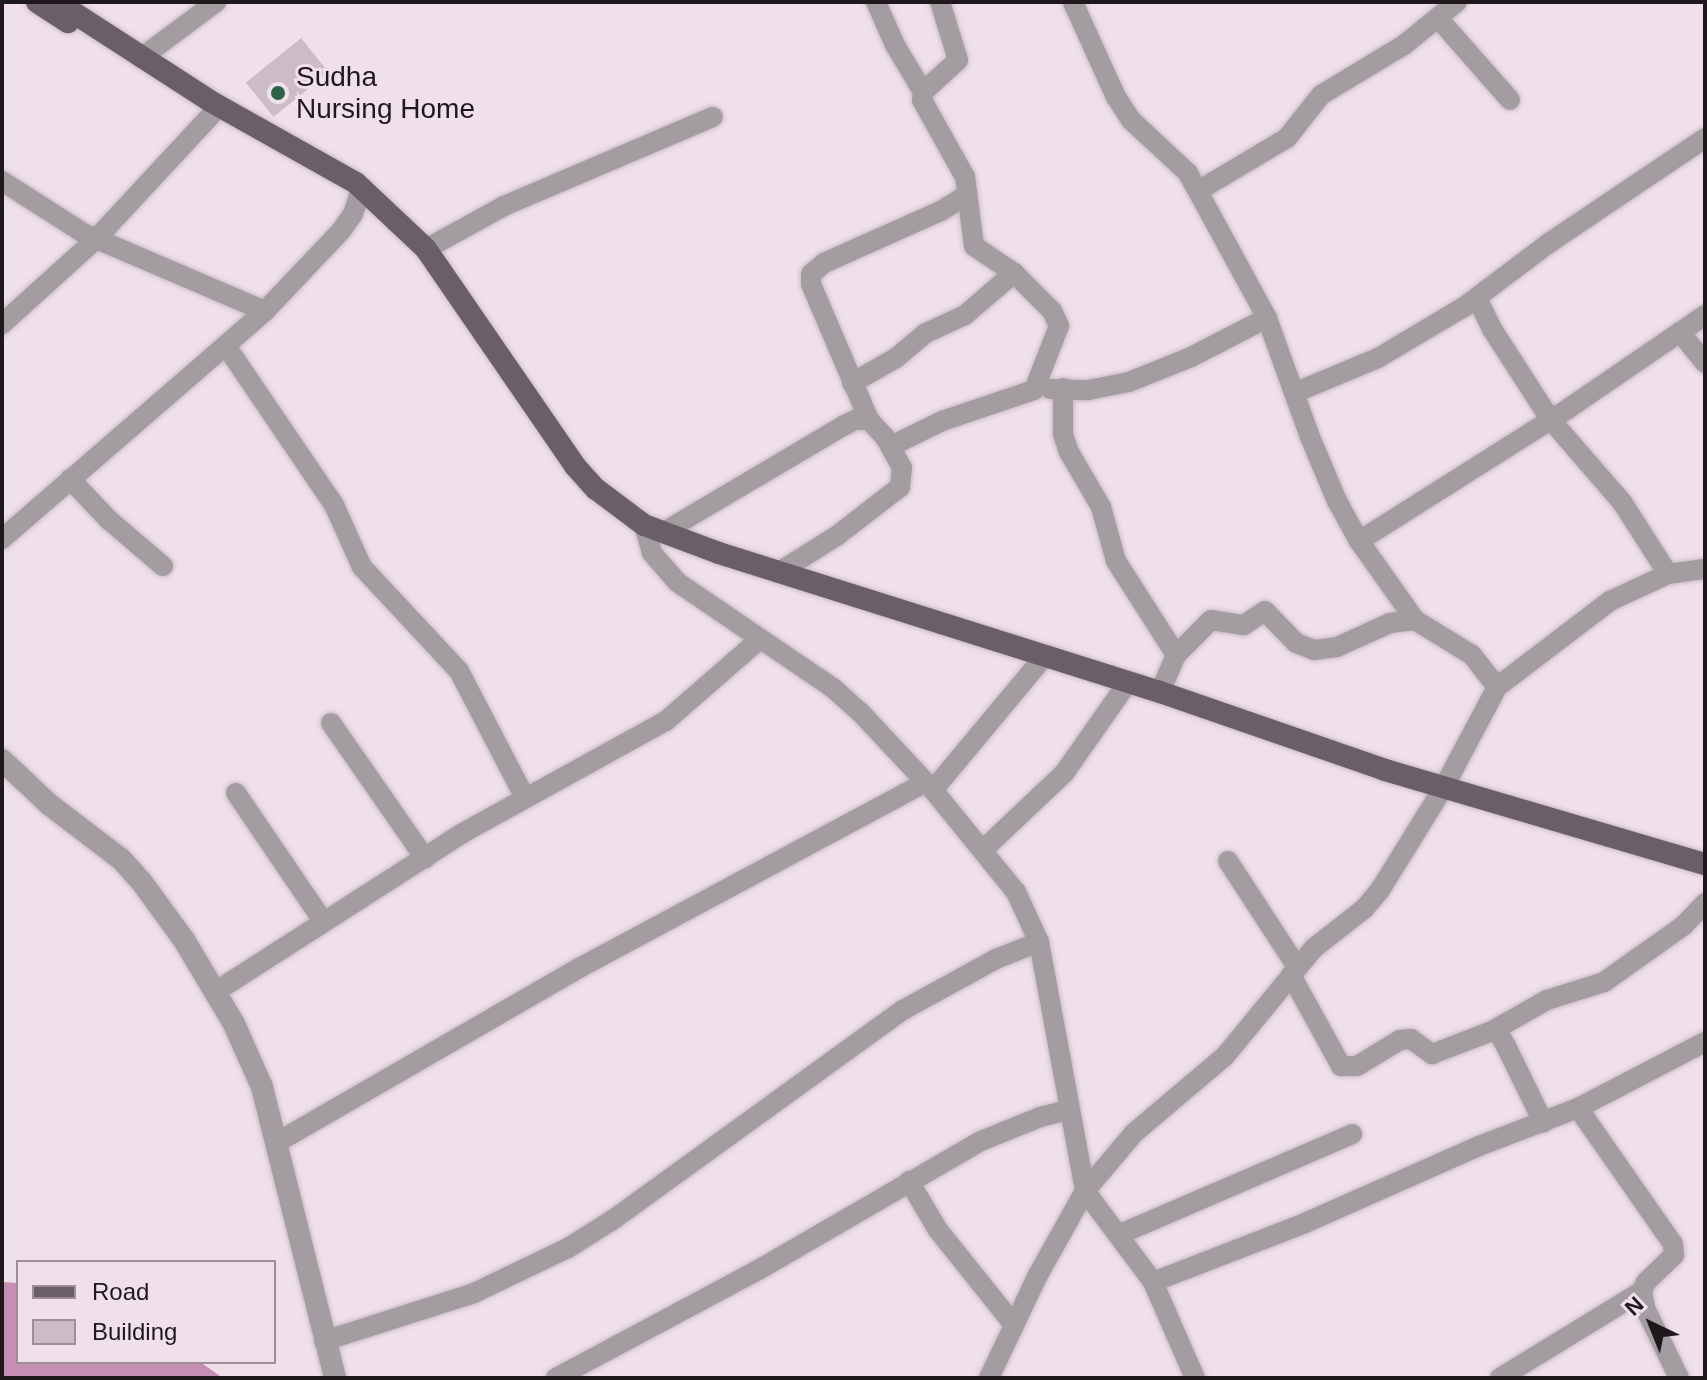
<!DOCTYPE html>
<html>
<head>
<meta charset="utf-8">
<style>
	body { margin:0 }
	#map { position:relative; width:1707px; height:1380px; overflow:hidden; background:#f0e0ea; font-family:Arial,sans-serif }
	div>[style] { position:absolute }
	.water>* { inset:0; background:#c590b4 }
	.building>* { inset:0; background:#ccbcc6; transform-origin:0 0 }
	.roads { filter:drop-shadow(0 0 2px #cabcc5) drop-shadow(0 0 2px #cabcc5) }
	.minor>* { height:20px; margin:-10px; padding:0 10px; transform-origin:10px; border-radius:10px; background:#a39ca0 }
	.tertiary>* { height:22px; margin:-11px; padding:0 11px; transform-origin:11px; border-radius:11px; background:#a39ca0 }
	.primary>* { height:22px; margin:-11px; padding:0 11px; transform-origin:11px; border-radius:11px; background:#6b5f67 }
	.dots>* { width:22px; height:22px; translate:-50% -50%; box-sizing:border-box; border:4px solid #f0e0ea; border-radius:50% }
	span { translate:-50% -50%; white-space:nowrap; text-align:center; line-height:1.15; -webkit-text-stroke:6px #f0e0ea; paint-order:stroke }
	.poi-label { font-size:28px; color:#1f191d }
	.left { translate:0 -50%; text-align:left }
	.frame { position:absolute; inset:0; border:4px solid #1f191d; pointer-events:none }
	.legend { position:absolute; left:16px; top:1260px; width:260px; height:104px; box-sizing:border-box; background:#f0e0ea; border:2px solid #9c9098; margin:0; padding:10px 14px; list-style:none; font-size:24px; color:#1f191d }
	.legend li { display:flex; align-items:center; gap:16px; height:40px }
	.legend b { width:40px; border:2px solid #9c9098 }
	.north { position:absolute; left:1611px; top:1284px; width:80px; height:80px; -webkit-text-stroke:6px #f0e0ea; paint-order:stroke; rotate:317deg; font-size:22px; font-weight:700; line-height:32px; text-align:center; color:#1f191d }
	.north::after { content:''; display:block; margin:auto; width:28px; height:36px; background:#1f191d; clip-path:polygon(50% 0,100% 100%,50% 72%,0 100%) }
</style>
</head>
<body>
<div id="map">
	<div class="water">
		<div style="clip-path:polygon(2px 1282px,18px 1283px,18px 1362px,200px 1362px,223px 1378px,2px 1378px)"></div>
	</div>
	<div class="building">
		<div style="left:301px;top:38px;width:44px;height:71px;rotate:51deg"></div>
	</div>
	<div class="roads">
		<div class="minor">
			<div style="left:876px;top:2px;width:47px;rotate:66.2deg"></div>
			<div style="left:895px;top:45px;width:55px;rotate:59.2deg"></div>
			<div style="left:1438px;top:18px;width:109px;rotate:48.7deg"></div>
			<div style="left:141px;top:58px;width:94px;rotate:-36.7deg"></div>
			<div style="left:2px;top:181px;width:98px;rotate:32.6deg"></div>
			<div style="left:85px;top:234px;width:196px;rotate:23.2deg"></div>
			<div style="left:1198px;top:191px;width:104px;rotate:-30.8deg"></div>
			<div style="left:1287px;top:138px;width:55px;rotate:-51.7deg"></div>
			<div style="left:1321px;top:95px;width:97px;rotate:-31.1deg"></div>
			<div style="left:1404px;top:45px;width:68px;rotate:-39.1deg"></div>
			<div style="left:426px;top:249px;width:89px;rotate:-28.9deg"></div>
			<div style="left:504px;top:206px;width:227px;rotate:-23.1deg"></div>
			<div style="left:1477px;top:298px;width:34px;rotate:64deg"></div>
			<div style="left:1492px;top:329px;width:107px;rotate:57.2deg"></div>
			<div style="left:1550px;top:419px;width:110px;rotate:49.1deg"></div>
			<div style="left:1622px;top:502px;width:85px;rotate:57.4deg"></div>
			<div style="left:2px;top:324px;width:127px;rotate:-42.1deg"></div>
			<div style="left:96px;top:239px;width:171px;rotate:-47.1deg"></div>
			<div style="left:1680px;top:332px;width:40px;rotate:51deg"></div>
			<div style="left:226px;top:346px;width:192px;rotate:55.8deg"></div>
			<div style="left:334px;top:505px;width:68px;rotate:65.7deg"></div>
			<div style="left:362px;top:567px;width:142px;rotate:47deg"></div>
			<div style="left:459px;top:671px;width:141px;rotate:62.5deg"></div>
			<div style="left:852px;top:383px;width:51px;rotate:-29.6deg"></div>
			<div style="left:896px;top:358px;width:39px;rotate:-40deg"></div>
			<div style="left:926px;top:333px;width:43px;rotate:-24.8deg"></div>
			<div style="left:965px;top:315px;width:65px;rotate:-40.6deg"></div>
			<div style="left:1063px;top:388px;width:46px;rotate:90deg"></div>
			<div style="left:1063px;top:434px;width:19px;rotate:72deg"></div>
			<div style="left:1069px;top:452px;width:64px;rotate:59.8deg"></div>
			<div style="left:1101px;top:507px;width:56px;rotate:74.5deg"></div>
			<div style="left:1116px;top:561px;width:112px;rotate:57.4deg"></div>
			<div style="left:1050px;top:389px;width:38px;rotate:2deg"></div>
			<div style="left:1088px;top:390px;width:42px;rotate:-11deg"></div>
			<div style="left:1129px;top:382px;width:67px;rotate:-22deg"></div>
			<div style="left:1191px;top:357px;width:85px;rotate:-27.2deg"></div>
			<div style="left:1294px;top:393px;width:91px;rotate:-22.6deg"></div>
			<div style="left:1378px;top:358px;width:100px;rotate:-30.7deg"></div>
			<div style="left:1464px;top:307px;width:106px;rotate:-37deg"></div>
			<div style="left:1549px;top:243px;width:188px;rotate:-33.9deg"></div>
			<div style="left:869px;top:420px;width:148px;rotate:-113.1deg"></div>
			<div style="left:811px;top:284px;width:10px;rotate:-90deg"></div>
			<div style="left:811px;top:274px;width:17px;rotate:-40deg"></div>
			<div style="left:824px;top:263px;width:128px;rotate:-24deg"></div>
			<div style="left:941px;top:211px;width:31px;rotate:-32deg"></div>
			<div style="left:891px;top:446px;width:57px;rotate:-26.1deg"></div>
			<div style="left:942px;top:421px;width:97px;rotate:-18.6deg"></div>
			<div style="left:1034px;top:390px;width:69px;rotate:-68.7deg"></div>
			<div style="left:1059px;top:326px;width:17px;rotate:-115deg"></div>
			<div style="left:1052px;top:311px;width:54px;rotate:-135deg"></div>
			<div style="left:1014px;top:273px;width:48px;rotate:-146deg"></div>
			<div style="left:974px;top:246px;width:70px;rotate:-97.4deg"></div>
			<div style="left:965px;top:177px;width:88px;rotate:-119.2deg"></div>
			<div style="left:922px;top:100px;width:8px;rotate:-83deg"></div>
			<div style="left:923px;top:92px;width:47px;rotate:-42.4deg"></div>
			<div style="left:958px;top:60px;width:61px;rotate:-107.2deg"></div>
			<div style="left:70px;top:479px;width:57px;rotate:46.4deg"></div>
			<div style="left:109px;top:520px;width:71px;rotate:40.4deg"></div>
			<div style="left:644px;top:525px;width:29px;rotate:74deg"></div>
			<div style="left:652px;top:553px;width:38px;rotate:49deg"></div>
			<div style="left:677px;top:582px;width:189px;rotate:34.2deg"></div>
			<div style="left:833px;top:688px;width:38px;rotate:42deg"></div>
			<div style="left:861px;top:713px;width:105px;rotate:46.9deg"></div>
			<div style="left:933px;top:790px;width:132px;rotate:50.9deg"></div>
			<div style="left:1016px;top:892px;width:55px;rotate:65.3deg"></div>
			<div style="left:1039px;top:942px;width:253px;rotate:79.5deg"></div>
			<div style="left:1085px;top:1191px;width:114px;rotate:53.2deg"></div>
			<div style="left:1153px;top:1282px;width:105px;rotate:66.4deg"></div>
			<div style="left:662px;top:533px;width:210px;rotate:-30.6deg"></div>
			<div style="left:843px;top:426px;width:13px;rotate:-27deg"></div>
			<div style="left:855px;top:420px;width:14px"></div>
			<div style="left:869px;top:420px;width:23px;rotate:47deg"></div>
			<div style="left:885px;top:437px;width:35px;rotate:61deg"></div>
			<div style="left:902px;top:468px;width:19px;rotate:96deg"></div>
			<div style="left:900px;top:487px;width:78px;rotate:142.3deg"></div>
			<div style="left:838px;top:535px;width:70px;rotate:147.9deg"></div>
			<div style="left:2px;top:539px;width:348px;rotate:-40.9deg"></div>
			<div style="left:265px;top:311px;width:110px;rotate:-46.5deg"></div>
			<div style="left:341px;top:231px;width:21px;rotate:-55deg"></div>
			<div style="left:353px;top:214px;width:22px;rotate:-72deg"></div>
			<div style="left:1359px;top:541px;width:249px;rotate:-32.3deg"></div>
			<div style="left:1569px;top:408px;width:165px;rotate:-34.4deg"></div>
			<div style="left:1497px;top:687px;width:142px;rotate:-37.3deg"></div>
			<div style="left:1610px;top:601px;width:64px;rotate:-25deg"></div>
			<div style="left:1668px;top:574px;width:37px;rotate:-8deg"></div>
			<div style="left:1160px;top:692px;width:40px;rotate:-66.6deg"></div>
			<div style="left:1176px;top:655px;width:49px;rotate:-45deg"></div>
			<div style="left:1211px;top:620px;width:33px;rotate:9deg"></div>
			<div style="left:1244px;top:625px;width:25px;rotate:-34deg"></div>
			<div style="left:1265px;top:611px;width:45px;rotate:45.9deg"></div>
			<div style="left:1296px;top:643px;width:19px;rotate:21deg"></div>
			<div style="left:1314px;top:650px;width:23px;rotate:-7deg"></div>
			<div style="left:1337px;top:647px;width:58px;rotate:-24.4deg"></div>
			<div style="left:1390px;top:623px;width:25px;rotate:-7deg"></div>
			<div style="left:331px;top:723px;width:165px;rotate:55.2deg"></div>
			<div style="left:933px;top:790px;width:173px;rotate:-50.2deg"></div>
			<div style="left:236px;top:793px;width:155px;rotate:55.8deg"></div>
			<div style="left:984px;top:849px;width:112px;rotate:-43.5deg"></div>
			<div style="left:1065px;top:772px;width:110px;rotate:-55deg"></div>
			<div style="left:1228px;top:861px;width:126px;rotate:56.9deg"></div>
			<div style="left:1291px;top:975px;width:104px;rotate:61.2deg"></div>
			<div style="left:1341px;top:1066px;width:16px"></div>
			<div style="left:1357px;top:1066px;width:50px;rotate:-31.2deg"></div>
			<div style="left:1400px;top:1040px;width:11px;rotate:-5deg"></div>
			<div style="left:1411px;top:1039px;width:26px;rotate:36deg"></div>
			<div style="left:1432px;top:1054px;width:64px;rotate:-21deg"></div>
			<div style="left:1492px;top:1031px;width:8px;rotate:23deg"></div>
			<div style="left:1499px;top:1034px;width:14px;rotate:60deg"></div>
			<div style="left:1506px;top:1046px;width:85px;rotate:64deg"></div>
			<div style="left:215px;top:992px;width:292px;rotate:-32.7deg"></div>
			<div style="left:461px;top:834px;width:234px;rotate:-28.9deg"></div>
			<div style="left:666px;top:721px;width:123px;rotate:-41.1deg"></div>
			<div style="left:1492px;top:1031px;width:63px;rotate:-29.4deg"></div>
			<div style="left:1547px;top:1000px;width:60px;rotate:-17.5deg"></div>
			<div style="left:1604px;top:982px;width:97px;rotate:-35.3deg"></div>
			<div style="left:1683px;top:926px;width:32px;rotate:-46deg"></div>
			<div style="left:1578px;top:1108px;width:166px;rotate:55.1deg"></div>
			<div style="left:1673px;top:1244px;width:11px;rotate:85deg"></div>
			<div style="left:1674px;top:1255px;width:39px;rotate:136deg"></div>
			<div style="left:1646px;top:1282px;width:10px;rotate:114deg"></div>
			<div style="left:1642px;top:1291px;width:17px;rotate:80deg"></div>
			<div style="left:1645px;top:1308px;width:78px;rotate:64.1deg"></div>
			<div style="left:276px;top:1143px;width:352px;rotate:-30deg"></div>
			<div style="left:581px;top:967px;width:391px;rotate:-28.2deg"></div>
			<div style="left:909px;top:1181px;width:57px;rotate:59.4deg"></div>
			<div style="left:938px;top:1230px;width:122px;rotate:51.3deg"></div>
			<div style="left:1118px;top:1235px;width:255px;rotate:-23.3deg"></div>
			<div style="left:1153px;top:1282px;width:163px;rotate:-21.2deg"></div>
			<div style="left:1305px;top:1223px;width:190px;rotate:-23.9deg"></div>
			<div style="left:1479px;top:1146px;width:106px;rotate:-21deg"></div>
			<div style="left:1578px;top:1108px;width:143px;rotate:-27.5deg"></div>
			<div style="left:324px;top:1341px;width:157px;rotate:-17.7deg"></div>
			<div style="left:474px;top:1293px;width:104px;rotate:-25.6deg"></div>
			<div style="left:568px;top:1248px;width:54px;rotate:-32.2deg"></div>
			<div style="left:614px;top:1219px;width:357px;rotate:-35.9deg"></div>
			<div style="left:903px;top:1010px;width:106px;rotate:-28.7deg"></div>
			<div style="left:996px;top:959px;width:46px;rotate:-21.6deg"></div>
			<div style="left:556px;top:1378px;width:231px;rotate:-28.1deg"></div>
			<div style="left:760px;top:1269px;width:255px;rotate:-30.1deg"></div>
			<div style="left:981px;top:1141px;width:64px;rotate:-22.1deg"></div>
			<div style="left:1040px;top:1117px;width:29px;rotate:-14deg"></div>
			<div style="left:989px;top:1378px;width:114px;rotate:-64.6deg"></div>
			<div style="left:1038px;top:1275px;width:96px;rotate:-60.8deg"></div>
			<div style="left:1085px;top:1191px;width:76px;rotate:-49.8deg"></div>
			<div style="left:1134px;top:1133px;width:119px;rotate:-40.2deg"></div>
			<div style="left:1225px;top:1056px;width:140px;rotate:-50.5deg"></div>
			<div style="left:1314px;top:948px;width:63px;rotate:-38deg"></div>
			<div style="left:1364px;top:909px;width:25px;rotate:-50deg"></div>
			<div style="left:1380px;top:890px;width:123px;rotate:-58.2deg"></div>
			<div style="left:1445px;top:785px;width:111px;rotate:-62deg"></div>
			<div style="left:1497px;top:687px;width:41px;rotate:-128deg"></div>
			<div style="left:1472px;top:655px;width:67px;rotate:-148.4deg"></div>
			<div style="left:1415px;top:620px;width:97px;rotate:-125.3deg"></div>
			<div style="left:1359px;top:541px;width:46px;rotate:-118.8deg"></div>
			<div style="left:1337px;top:501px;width:69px;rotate:-112.9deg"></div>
			<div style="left:1310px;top:437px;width:127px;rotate:-109.9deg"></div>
			<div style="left:1267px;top:318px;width:165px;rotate:-118.6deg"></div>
			<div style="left:1188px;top:173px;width:78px;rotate:-137.1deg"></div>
			<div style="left:1131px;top:120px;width:27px;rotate:-123deg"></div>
			<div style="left:1116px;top:97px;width:104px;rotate:-114.4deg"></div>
			<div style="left:1500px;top:1378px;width:167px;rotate:-31.5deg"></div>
		</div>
		<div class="tertiary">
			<div style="left:2px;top:760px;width:66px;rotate:43.2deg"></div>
			<div style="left:50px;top:805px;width:89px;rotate:37.3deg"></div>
			<div style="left:121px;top:859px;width:30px;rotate:48deg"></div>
			<div style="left:141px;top:881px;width:73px;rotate:53.9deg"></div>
			<div style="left:184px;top:940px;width:98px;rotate:59.2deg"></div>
			<div style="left:234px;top:1024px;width:69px;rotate:66deg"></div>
			<div style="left:262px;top:1087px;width:300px;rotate:75.9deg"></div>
		</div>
		<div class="primary">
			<div style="left:37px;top:2px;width:37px;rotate:33deg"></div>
			<div style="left:57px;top:2px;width:182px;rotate:32.9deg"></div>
			<div style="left:210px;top:101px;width:167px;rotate:29.3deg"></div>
			<div style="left:356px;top:183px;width:96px;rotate:43.3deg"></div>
			<div style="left:426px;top:249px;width:263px;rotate:55.5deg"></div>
			<div style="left:575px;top:466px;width:31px;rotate:48deg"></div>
			<div style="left:596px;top:489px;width:60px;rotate:36.9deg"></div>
			<div style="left:644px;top:525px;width:80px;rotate:20.5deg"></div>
			<div style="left:719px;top:553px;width:462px;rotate:17.5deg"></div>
			<div style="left:1160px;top:692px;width:238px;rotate:19.1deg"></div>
			<div style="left:1385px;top:770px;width:334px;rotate:16.4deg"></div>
		</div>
	</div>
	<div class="dots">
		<div style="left:278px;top:93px;background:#2e6246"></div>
	</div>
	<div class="poi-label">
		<span class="left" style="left:296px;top:93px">Sudha<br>Nursing Home</span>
	</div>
	<div class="frame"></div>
	<ul class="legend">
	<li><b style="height:10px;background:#6b5f67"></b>Road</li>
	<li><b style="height:22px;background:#ccbcc6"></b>Building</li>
	</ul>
	<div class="north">N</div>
</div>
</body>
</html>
